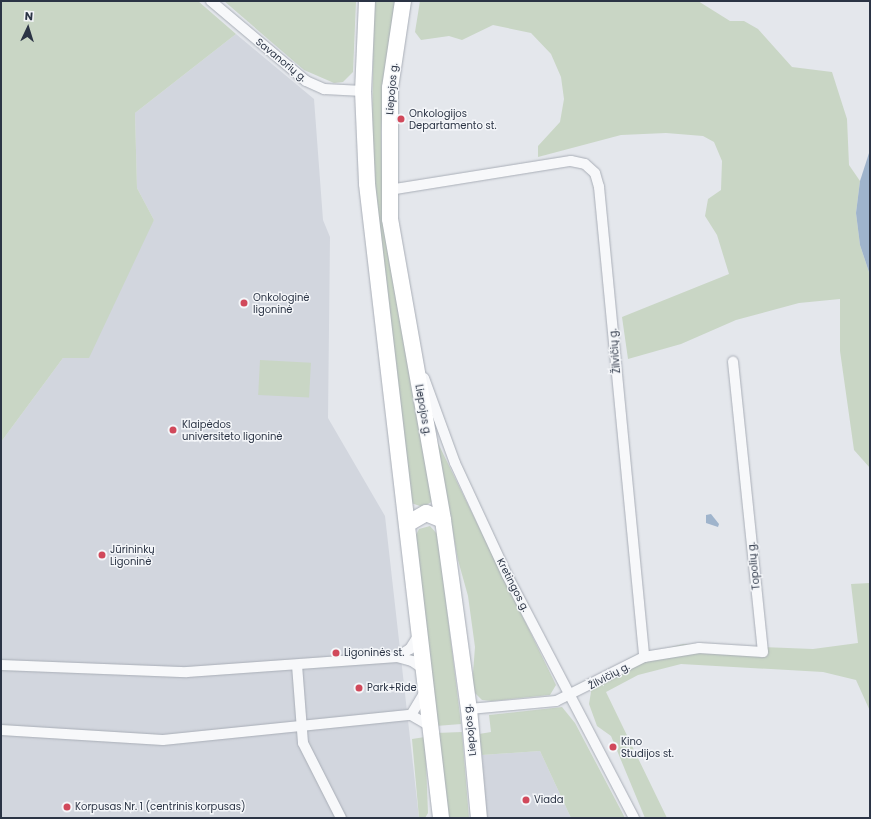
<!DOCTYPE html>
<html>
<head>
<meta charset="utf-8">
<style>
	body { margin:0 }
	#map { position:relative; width:871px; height:819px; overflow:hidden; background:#e4e7ec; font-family:Poppins,sans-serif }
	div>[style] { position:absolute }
	.built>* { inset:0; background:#d2d6de }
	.green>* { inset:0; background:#c9d6c5; transform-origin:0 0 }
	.water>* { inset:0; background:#9fb4cc }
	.roads { filter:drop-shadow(0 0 1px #a9aeb7) drop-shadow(0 0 1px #a9aeb7) }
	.street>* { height:10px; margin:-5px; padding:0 5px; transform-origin:5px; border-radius:5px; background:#f7f8fa }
	.primary>* { height:16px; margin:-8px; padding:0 8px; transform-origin:8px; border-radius:8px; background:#fff }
	.dots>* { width:11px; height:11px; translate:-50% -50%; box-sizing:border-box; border:2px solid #f4f6f9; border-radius:50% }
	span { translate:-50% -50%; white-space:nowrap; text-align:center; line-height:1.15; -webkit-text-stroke:3px #f4f6f9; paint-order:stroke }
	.street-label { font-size:10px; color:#2b3445 }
	.poi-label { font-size:10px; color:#2b3445 }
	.left { translate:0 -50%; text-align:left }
	.frame { position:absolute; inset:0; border:2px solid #2b3445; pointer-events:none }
	.north { position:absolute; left:8px; top:8px; width:40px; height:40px; -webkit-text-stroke:3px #f4f6f9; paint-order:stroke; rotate:4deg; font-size:11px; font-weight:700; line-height:16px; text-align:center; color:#2b3445 }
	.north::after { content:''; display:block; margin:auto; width:14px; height:18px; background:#2b3445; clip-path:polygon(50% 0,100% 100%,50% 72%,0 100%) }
</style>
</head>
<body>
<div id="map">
	<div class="built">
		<div style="clip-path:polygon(236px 34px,314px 99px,323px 220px,330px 237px,328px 418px,385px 516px,419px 818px,1px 818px,1px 442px,63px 358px,154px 220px,137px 188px,135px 113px)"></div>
		<div style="clip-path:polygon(540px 751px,571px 818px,487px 818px,482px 755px)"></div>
	</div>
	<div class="green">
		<div style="clip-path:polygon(1px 1px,198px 1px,236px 34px,135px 113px,137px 188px,154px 220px,89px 358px,63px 358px,1px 442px)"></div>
		<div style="clip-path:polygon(224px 1px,356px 1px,353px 72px,343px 82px,334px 83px,304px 70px)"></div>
		<div style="clip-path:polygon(374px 1px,395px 1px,385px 69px,381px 132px,383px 225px,432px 490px,433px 501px,423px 507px,411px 503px,376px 195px,372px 131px)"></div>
		<div style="clip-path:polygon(420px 1px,698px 1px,730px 21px,744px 21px,758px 29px,792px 67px,832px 72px,847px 119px,849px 165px,860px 181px,856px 213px,860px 245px,870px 275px,870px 468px,854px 450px,840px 351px,840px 299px,799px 303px,736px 320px,681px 344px,628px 359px,622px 317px,729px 274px,717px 235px,705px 216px,708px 199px,721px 190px,722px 161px,714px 142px,703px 136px,666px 133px,621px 135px,538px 157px,538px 146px,560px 122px,564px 99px,561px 77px,551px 54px,531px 33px,493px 25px,462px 40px,449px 36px,421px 40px,415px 32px)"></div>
		<div style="left:260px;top:360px;width:51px;height:35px;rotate:3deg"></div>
		<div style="clip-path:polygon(436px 439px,556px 685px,550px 695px,492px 701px,482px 700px,475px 693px,472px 686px,475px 647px,468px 596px,458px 560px)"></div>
		<div style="clip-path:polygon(430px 526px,438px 535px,461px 724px,436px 726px,414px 539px,419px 529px)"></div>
		<div style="clip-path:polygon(870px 583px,870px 711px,856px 680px,823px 672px,681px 664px,638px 675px,606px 692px,667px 818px,645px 818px,611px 736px,597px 726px,589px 704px,591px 692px,585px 681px,640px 655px,683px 644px,813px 649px,858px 643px,851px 584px)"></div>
		<div style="clip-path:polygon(562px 707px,575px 723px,625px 818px,571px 818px,540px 751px,482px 755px,479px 734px,491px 732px,489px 715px)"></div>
		<div style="clip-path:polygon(462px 732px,469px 818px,447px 818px,436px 733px)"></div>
		<div style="clip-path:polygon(425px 737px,428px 813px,425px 818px,419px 818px,412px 739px)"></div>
	</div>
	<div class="water">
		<div style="clip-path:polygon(870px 150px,870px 275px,860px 245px,856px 213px,860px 181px)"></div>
		<div style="clip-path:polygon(711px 514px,719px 524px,718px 527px,706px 523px,706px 515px)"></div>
	</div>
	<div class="roads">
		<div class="street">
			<div style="left:211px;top:1px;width:124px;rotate:40.1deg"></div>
			<div style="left:306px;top:81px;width:20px;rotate:24deg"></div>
			<div style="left:324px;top:89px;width:39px;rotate:3deg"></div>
			<div style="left:389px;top:190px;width:184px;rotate:-9.1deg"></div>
			<div style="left:571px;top:161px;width:14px;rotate:12deg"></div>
			<div style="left:585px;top:164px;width:13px;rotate:42deg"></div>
			<div style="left:595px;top:173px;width:15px;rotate:74deg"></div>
			<div style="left:599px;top:187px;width:472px;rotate:84.5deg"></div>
			<div style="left:644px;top:657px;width:98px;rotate:153.4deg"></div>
			<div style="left:556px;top:701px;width:87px;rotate:174.7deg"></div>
			<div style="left:424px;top:378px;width:90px;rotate:70deg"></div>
			<div style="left:455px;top:463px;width:123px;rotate:65.1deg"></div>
			<div style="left:507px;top:575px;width:274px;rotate:62.4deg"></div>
			<div style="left:397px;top:657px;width:15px;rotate:-32deg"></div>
			<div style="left:410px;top:649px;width:19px;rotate:-58deg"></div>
			<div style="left:644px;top:657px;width:56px;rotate:-9.3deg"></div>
			<div style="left:699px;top:648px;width:64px;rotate:3.6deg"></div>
			<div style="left:763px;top:652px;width:292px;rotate:-95.9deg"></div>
			<div style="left:1px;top:665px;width:186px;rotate:2.2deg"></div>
			<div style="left:187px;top:672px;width:211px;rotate:-4.1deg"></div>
			<div style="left:397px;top:657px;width:16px;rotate:15deg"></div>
			<div style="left:412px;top:661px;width:14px;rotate:34deg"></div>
			<div style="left:297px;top:665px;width:78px;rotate:85.6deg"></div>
			<div style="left:303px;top:743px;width:84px;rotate:63.1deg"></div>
			<div style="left:411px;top:715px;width:27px;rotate:-59deg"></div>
			<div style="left:1px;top:730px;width:162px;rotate:3.5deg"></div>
			<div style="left:163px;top:740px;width:249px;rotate:-5.8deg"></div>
			<div style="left:411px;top:715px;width:22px;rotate:30deg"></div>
		</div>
		<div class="primary">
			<div style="left:367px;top:1px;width:90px;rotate:92.5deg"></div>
			<div style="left:363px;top:91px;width:93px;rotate:87.5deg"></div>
			<div style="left:367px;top:184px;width:638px;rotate:83.34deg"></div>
			<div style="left:403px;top:1px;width:88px;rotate:98.5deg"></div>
			<div style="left:390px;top:88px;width:131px;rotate:90deg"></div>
			<div style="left:390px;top:219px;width:306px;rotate:80deg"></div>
			<div style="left:443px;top:520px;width:191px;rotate:82.2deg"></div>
			<div style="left:469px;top:709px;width:109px;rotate:84.8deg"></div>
			<div style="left:407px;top:524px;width:22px;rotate:-30deg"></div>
			<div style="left:426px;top:513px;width:18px;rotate:22deg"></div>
		</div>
	</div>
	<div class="dots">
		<div style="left:401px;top:119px;background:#d1495b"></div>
		<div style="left:244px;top:303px;background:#d1495b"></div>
		<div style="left:173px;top:430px;background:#d1495b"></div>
		<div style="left:102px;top:555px;background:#d1495b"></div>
		<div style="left:336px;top:653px;background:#d1495b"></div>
		<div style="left:359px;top:688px;background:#d1495b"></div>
		<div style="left:613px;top:747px;background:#d1495b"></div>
		<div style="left:526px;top:800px;background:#d1495b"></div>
		<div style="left:67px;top:807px;background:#d1495b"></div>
	</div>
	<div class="street-label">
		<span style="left:281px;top:60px;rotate:39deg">Savanorių g.</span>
		<span style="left:392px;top:89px;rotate:-85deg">Liepojos g.</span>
		<span style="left:615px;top:351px;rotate:-95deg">Žilvičių g.</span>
		<span style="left:423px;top:410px;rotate:80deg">Liepojos g.</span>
		<span style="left:754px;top:566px;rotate:-96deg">Topolių g.</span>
		<span style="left:513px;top:585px;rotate:63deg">Kretingos g.</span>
		<span style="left:609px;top:676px;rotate:-28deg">Žilvičių g.</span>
		<span style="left:470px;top:730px;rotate:-96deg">Liepojos g.</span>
	</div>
	<div class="poi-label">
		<span class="left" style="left:409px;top:119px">Onkologijos<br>Departamento st.</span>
		<span class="left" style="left:253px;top:303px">Onkologinė<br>ligoninė</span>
		<span class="left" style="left:182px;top:430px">Klaipėdos<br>universiteto ligoninė</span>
		<span class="left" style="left:110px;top:555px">Jūrininkų<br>Ligoninė</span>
		<span class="left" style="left:344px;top:653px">Ligoninės st.</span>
		<span class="left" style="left:367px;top:688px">Park+Ride</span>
		<span class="left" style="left:621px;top:747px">Kino<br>Studijos st.</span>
		<span class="left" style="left:534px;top:800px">Viada</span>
		<span class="left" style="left:75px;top:807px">Korpusas Nr. 1 (centrinis korpusas)</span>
	</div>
	<div class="frame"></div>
	<div class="north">N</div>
</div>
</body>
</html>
